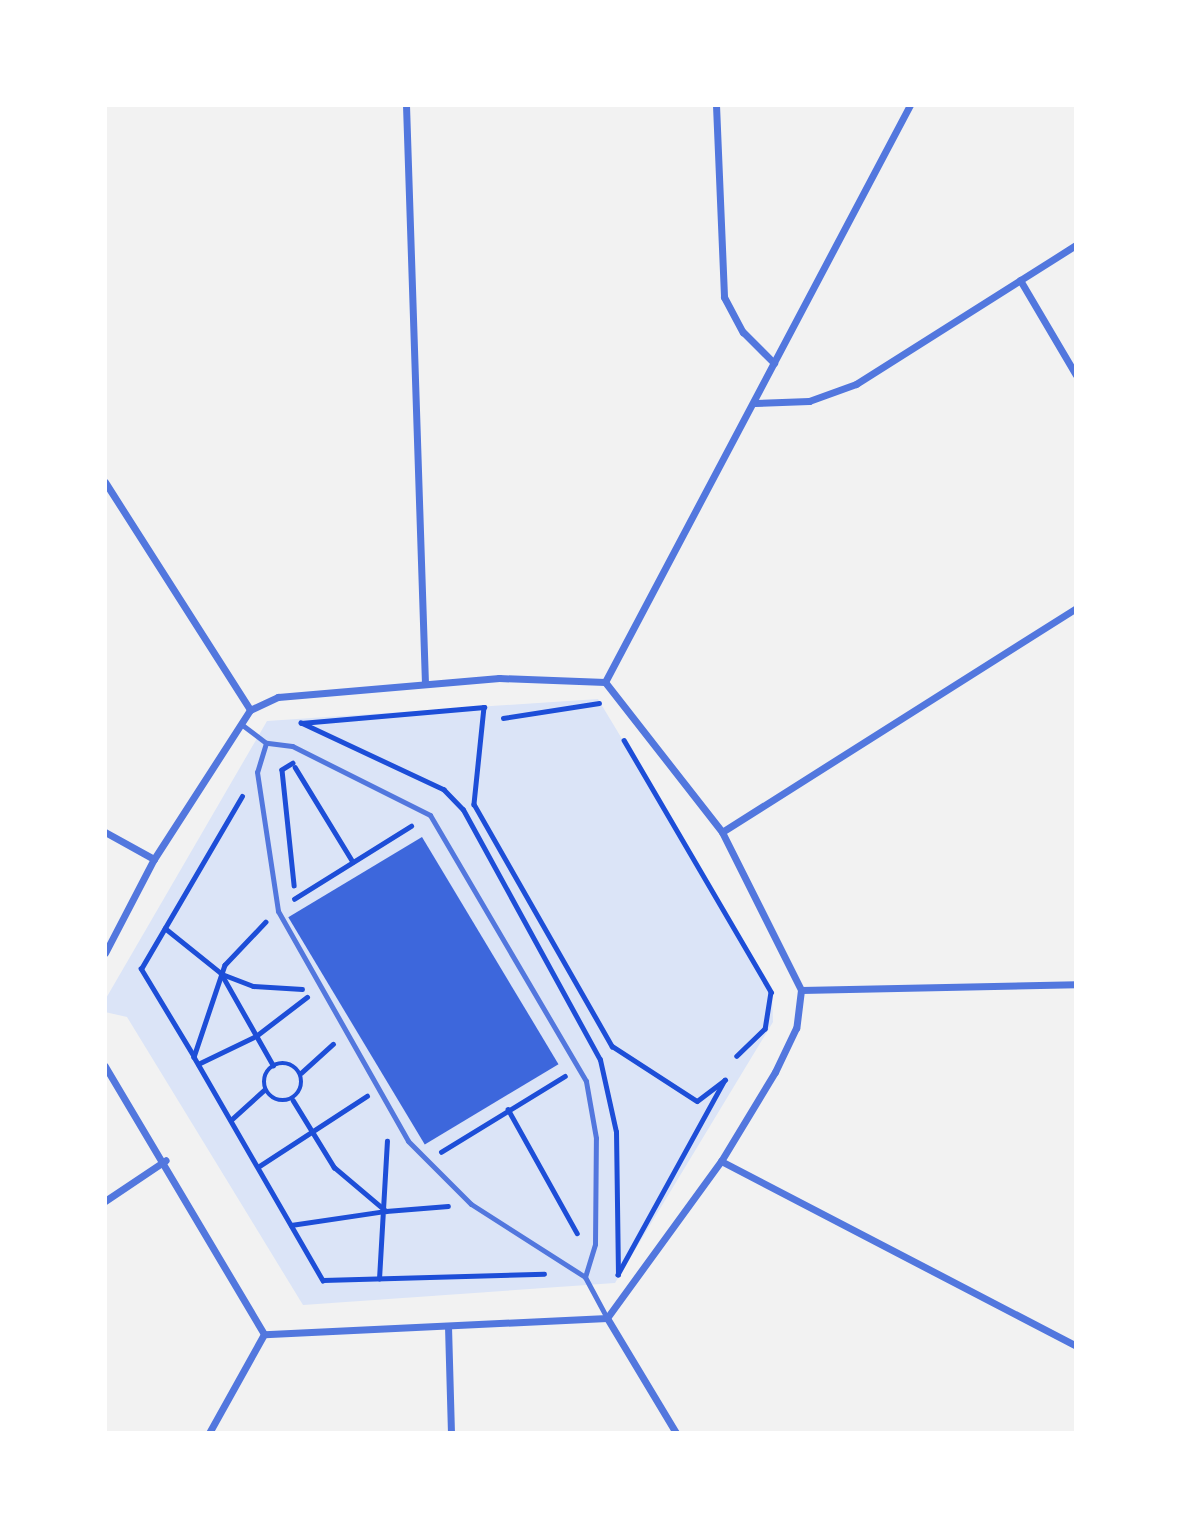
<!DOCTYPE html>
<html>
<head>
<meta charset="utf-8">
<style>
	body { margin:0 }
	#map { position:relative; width:1181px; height:1538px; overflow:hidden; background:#f2f2f2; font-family:"Varela Round",sans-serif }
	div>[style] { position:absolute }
	.green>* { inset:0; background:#dbe4f7 }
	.building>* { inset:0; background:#3d67dc; transform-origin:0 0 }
	.path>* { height:4.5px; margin:-2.25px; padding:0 2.25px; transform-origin:2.25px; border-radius:2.25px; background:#1d4ed8 }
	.path>.ring { margin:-2.25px; padding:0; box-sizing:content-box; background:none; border:4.5px solid #1d4ed8; border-radius:50% }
	.service>* { height:5px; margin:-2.5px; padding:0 2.5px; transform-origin:2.5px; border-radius:2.5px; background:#5277de }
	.minor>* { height:7px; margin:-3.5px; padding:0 3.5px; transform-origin:3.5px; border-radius:3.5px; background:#5277de }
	span { translate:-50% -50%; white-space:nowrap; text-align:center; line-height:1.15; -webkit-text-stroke:7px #fff; paint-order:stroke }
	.frame { position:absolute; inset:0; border:107px solid #fff; pointer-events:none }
</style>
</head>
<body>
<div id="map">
	<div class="green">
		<div style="clip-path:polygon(598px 699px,772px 988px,773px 1022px,615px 1283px,303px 1305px,127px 1017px,105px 1012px,105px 1000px,267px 721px)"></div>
	</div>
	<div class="building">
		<div style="left:422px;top:837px;width:265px;height:156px;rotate:59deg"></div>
	</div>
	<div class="path">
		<div style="left:484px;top:707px;width:98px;rotate:95.9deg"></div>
		<div style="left:474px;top:804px;width:279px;rotate:60.3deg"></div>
		<div style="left:612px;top:1046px;width:101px;rotate:32.9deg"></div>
		<div style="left:697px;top:1101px;width:35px;rotate:-37deg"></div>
		<div style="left:725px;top:1080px;width:222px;rotate:118.8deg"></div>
		<div style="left:618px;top:1275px;width:143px;rotate:-90.8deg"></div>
		<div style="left:616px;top:1132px;width:74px;rotate:-102.5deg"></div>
		<div style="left:600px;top:1060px;width:285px;rotate:-118.7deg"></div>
		<div style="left:463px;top:810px;width:28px;rotate:-134deg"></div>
		<div style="left:444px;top:790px;width:158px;rotate:-154.9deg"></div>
		<div style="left:301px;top:723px;width:184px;rotate:-5deg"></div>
		<div style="left:503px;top:718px;width:97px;rotate:-8.9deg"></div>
		<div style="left:624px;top:740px;width:292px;rotate:59.7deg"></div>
		<div style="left:771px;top:992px;width:37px;rotate:99deg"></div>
		<div style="left:765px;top:1029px;width:39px;rotate:136deg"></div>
		<div style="left:293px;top:763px;width:13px;rotate:148deg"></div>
		<div style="left:282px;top:770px;width:116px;rotate:84deg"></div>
		<div style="left:295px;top:767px;width:111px;rotate:58.6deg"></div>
		<div style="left:294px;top:899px;width:138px;rotate:-32deg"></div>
		<div style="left:266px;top:922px;width:59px;rotate:133.6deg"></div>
		<div style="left:225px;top:965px;width:97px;rotate:108.6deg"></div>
		<div style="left:194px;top:1057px;width:258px;rotate:60deg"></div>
		<div style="left:323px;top:1280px;width:221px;rotate:-1.6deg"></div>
		<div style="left:165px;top:928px;width:72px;rotate:38.8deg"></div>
		<div style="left:221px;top:973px;width:106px;rotate:60.5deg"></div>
		<div style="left:222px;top:974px;width:33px;rotate:21deg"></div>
		<div style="left:253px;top:986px;width:49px;rotate:3.5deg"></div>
		<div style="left:194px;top:1057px;width:103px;rotate:-121.1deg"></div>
		<div style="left:141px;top:969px;width:200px;rotate:-59.7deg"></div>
		<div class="ring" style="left:264px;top:1063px;width:33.5px;height:33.5px"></div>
		<div style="left:198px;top:1064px;width:64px;rotate:-25.8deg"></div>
		<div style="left:256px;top:1036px;width:64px;rotate:-37.4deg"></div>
		<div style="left:301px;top:1073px;width:43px;rotate:-42.2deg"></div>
		<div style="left:293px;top:1100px;width:79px;rotate:58.5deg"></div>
		<div style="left:334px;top:1167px;width:68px;rotate:40.2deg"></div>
		<div style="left:386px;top:1211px;width:62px;rotate:-4.6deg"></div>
		<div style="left:508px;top:1109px;width:142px;rotate:60.9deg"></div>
		<div style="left:231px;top:1120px;width:45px;rotate:-42.3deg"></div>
		<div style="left:441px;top:1152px;width:145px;rotate:-31.5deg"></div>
		<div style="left:258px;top:1167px;width:130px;rotate:-33.1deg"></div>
		<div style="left:291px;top:1225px;width:96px;rotate:-8.4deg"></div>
		<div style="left:379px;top:1279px;width:138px;rotate:-86.7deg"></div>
	</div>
	<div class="service">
		<div style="left:241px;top:724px;width:31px;rotate:37deg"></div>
		<div style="left:585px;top:1277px;width:34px;rotate:-73deg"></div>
		<div style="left:595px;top:1244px;width:106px;rotate:-89.5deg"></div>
		<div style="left:596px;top:1138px;width:58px;rotate:-100deg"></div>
		<div style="left:586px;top:1081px;width:308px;rotate:-120.4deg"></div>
		<div style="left:430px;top:815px;width:154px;rotate:-153.4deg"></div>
		<div style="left:292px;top:746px;width:26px;rotate:-173deg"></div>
		<div style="left:266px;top:743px;width:30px;rotate:107deg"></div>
		<div style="left:257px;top:772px;width:141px;rotate:81.4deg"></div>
		<div style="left:278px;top:911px;width:264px;rotate:60.5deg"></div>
		<div style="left:408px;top:1141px;width:89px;rotate:45deg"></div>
		<div style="left:471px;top:1204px;width:135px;rotate:32.6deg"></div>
		<div style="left:585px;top:1277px;width:47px;rotate:61.8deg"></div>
	</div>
	<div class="minor">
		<div style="left:406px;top:105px;width:579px;rotate:88.12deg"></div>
		<div style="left:716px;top:105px;width:192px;rotate:87.6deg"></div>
		<div style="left:724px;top:297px;width:40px;rotate:62deg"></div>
		<div style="left:743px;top:332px;width:44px;rotate:45deg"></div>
		<div style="left:1020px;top:280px;width:110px;rotate:59.5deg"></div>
		<div style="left:755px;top:403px;width:54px;rotate:-2.1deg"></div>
		<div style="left:809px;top:401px;width:50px;rotate:-19.9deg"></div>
		<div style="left:856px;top:384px;width:260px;rotate:-32.3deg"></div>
		<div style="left:105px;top:482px;width:270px;rotate:57.5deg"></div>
		<div style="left:605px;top:682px;width:653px;rotate:-62.14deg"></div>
		<div style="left:105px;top:832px;width:56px;rotate:28.9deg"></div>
		<div style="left:722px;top:832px;width:419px;rotate:-32.3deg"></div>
		<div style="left:105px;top:953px;width:106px;rotate:-62.5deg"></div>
		<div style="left:154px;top:859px;width:177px;rotate:-57.2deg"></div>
		<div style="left:250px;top:710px;width:31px;rotate:-25deg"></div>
		<div style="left:278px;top:697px;width:222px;rotate:-4.9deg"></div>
		<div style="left:499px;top:678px;width:106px;rotate:2.2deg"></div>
		<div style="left:605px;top:682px;width:190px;rotate:52deg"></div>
		<div style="left:722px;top:832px;width:177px;rotate:63.4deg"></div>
		<div style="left:801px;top:990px;width:38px;rotate:97deg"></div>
		<div style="left:796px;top:1028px;width:49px;rotate:115.5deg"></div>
		<div style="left:775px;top:1072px;width:104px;rotate:121.2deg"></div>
		<div style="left:721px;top:1161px;width:194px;rotate:126deg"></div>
		<div style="left:607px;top:1318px;width:343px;rotate:177.3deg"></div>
		<div style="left:264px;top:1334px;width:312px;rotate:-120.7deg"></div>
		<div style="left:801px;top:990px;width:275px;rotate:-1.2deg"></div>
		<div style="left:721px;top:1161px;width:400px;rotate:27.5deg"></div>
		<div style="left:105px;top:1201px;width:73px;rotate:-33.9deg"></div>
		<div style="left:607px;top:1318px;width:134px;rotate:59deg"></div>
		<div style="left:448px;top:1326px;width:107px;rotate:88.4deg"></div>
		<div style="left:209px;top:1433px;width:113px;rotate:-60.9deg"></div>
	</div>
	<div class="frame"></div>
</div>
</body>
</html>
